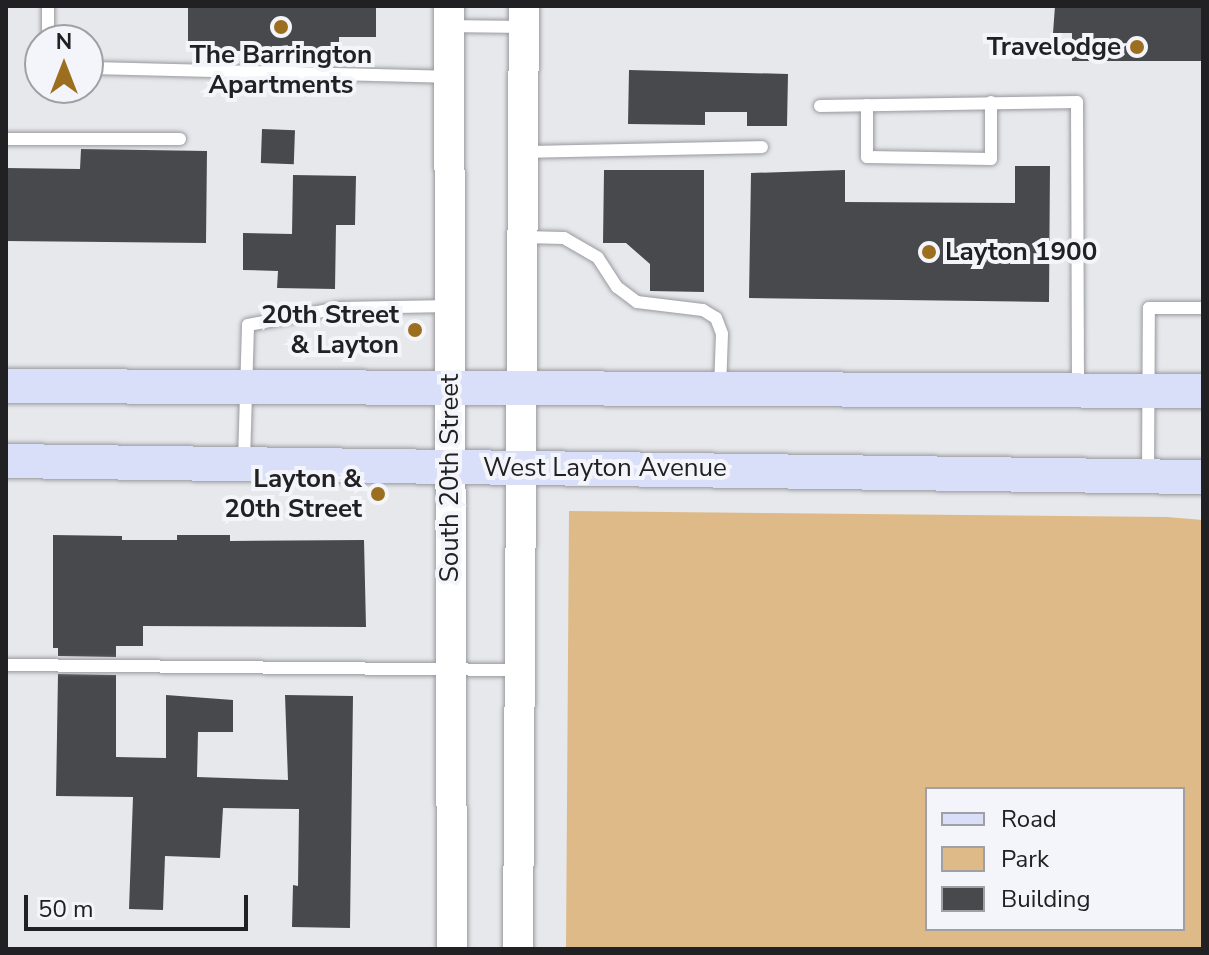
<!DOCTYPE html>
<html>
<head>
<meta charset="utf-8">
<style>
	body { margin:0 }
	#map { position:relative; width:1209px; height:955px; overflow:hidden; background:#e7e8ec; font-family:"Nunito Sans",sans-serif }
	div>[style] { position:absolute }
	.green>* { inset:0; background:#ddba88 }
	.building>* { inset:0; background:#48494d; transform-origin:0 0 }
	.roads { filter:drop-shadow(0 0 2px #989a9e) drop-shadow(0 0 2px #989a9e) }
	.service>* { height:12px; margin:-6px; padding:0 6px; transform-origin:6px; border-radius:6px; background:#fff }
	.tertiary>* { height:30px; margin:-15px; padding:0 15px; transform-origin:15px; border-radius:15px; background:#fff }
	.secondary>* { height:34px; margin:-17px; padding:0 17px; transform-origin:17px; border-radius:17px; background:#d9def9 }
	.dots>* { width:22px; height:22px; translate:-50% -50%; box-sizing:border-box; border:4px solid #f4f5fa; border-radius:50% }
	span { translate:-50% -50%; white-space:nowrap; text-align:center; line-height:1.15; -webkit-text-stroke:8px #f4f5fa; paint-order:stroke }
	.poi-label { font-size:26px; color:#212123; font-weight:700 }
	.right { translate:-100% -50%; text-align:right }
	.left { translate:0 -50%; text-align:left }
	.street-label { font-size:26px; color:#212123 }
	.frame { position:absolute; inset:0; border:8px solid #212123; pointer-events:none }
	.legend { position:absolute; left:925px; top:787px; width:260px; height:144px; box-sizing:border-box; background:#f4f5fa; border:2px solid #a0a0a4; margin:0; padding:10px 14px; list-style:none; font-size:24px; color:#212123 }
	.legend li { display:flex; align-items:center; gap:16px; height:40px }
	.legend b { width:40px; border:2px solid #a0a0a4 }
	.north { position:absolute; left:24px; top:24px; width:80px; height:80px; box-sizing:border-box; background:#f4f5fa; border:2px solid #a0a0a4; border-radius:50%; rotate:0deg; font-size:22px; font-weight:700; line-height:32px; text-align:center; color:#212123 }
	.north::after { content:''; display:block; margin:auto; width:28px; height:36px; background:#9c6e1f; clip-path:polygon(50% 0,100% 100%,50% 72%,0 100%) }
	.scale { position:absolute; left:24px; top:895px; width:224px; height:36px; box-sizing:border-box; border:4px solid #212123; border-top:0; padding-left:10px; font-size:24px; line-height:28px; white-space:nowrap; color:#212123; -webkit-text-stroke:6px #f4f5fa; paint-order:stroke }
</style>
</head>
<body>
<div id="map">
	<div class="green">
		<div style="clip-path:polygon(evenodd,569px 511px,1167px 517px,1203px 520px,1203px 949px,566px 949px,569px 511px,927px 789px,1183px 789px,1183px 929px,927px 929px,927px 789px)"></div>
	</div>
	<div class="building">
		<div style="clip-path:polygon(188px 6px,376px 6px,376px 37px,339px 37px,339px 53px,188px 50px)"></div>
		<div style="clip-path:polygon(1055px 6px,1203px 6px,1203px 61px,1072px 61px,1072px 33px,1053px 33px)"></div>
		<div style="clip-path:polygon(629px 70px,788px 74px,787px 126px,747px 126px,747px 112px,705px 112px,705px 125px,628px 124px)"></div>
		<div style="left:262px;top:129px;width:33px;height:34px;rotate:2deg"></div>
		<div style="clip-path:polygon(81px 149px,207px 151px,206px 243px,6px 241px,6px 168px,80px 169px)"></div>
		<div style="clip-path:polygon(1015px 166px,1050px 166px,1049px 302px,749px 298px,751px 173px,845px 170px,845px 202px,1015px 203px)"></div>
		<div style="clip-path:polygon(604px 170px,704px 170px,704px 292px,650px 291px,650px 264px,626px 243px,603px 243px)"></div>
		<div style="clip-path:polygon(293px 175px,356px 176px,355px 225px,336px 225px,335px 289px,277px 288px,278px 271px,243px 270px,243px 233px,292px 234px)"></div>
		<div style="clip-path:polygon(53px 535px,122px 536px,122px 540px,177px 540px,177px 535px,230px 535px,230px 541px,364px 540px,366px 627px,143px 626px,143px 646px,116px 646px,116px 657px,58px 656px,58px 648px,53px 648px)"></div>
		<div style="clip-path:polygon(58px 674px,116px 675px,116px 757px,166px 758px,166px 695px,233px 700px,233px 732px,198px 732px,197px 777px,288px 780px,285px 695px,353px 696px,350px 928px,292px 927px,293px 885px,298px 886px,299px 809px,223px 808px,220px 858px,165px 856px,163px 910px,129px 909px,133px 797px,56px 796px)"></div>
	</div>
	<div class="roads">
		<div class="service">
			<div style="left:48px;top:6px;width:34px;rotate:90deg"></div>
			<div style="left:449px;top:26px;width:73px;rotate:0.8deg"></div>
			<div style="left:88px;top:68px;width:362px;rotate:1.4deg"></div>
			<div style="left:867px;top:105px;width:52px;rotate:90deg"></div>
			<div style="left:867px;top:157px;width:124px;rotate:0.9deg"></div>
			<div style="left:991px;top:159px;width:57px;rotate:-90deg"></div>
			<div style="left:820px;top:106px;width:257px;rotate:-0.9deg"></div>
			<div style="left:1077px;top:102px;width:285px;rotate:89.8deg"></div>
			<div style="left:6px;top:139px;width:174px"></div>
			<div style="left:524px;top:152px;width:238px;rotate:-1.2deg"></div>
			<div style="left:524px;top:237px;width:40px;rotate:1.4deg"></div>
			<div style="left:564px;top:238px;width:39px;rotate:30deg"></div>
			<div style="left:598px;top:258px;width:35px;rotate:57deg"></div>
			<div style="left:617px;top:287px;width:25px;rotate:37deg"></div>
			<div style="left:637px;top:302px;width:66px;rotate:6.9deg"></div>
			<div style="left:703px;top:310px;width:15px;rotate:32deg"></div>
			<div style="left:716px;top:318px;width:17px;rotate:69deg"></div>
			<div style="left:722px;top:334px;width:55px;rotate:92.1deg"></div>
			<div style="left:244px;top:461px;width:136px;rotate:-88.3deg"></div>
			<div style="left:248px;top:325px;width:93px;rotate:-10.6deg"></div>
			<div style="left:339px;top:308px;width:112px;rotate:-1deg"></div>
			<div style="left:1148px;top:475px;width:167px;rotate:-89.7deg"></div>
			<div style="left:1149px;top:308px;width:54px"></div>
			<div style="left:6px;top:665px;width:513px;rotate:0.56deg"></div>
		</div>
		<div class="tertiary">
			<div style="left:449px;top:6px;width:943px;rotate:89.82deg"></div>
			<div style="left:518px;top:949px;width:943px;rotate:-89.64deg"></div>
		</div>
		<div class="secondary">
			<div style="left:6px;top:386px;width:1197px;rotate:0.24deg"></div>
			<div style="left:6px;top:461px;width:1197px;rotate:0.77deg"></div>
		</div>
	</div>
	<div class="dots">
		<div style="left:281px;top:27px;background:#9c6e1f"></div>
		<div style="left:1137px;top:47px;background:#9c6e1f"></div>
		<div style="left:929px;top:252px;background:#9c6e1f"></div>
		<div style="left:415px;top:330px;background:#9c6e1f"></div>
		<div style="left:378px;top:494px;background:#9c6e1f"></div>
	</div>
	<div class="poi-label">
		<span class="right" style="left:1121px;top:47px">Travelodge</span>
		<span style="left:281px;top:70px">The Barrington<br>Apartments</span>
		<span class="left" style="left:945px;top:252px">Layton 1900</span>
		<span class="right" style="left:399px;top:330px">20th Street<br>&amp; Layton</span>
		<span class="right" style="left:362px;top:494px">Layton &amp;<br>20th Street</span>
	</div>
	<div class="street-label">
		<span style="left:605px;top:468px">West Layton Avenue</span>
		<span style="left:450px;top:478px;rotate:-90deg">South 20th Street</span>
	</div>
	<div class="frame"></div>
	<ul class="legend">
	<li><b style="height:10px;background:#d9def9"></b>Road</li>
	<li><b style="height:22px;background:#ddba88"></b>Park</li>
	<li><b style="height:22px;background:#48494d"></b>Building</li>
	</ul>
	<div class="north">N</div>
	<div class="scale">50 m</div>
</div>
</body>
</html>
